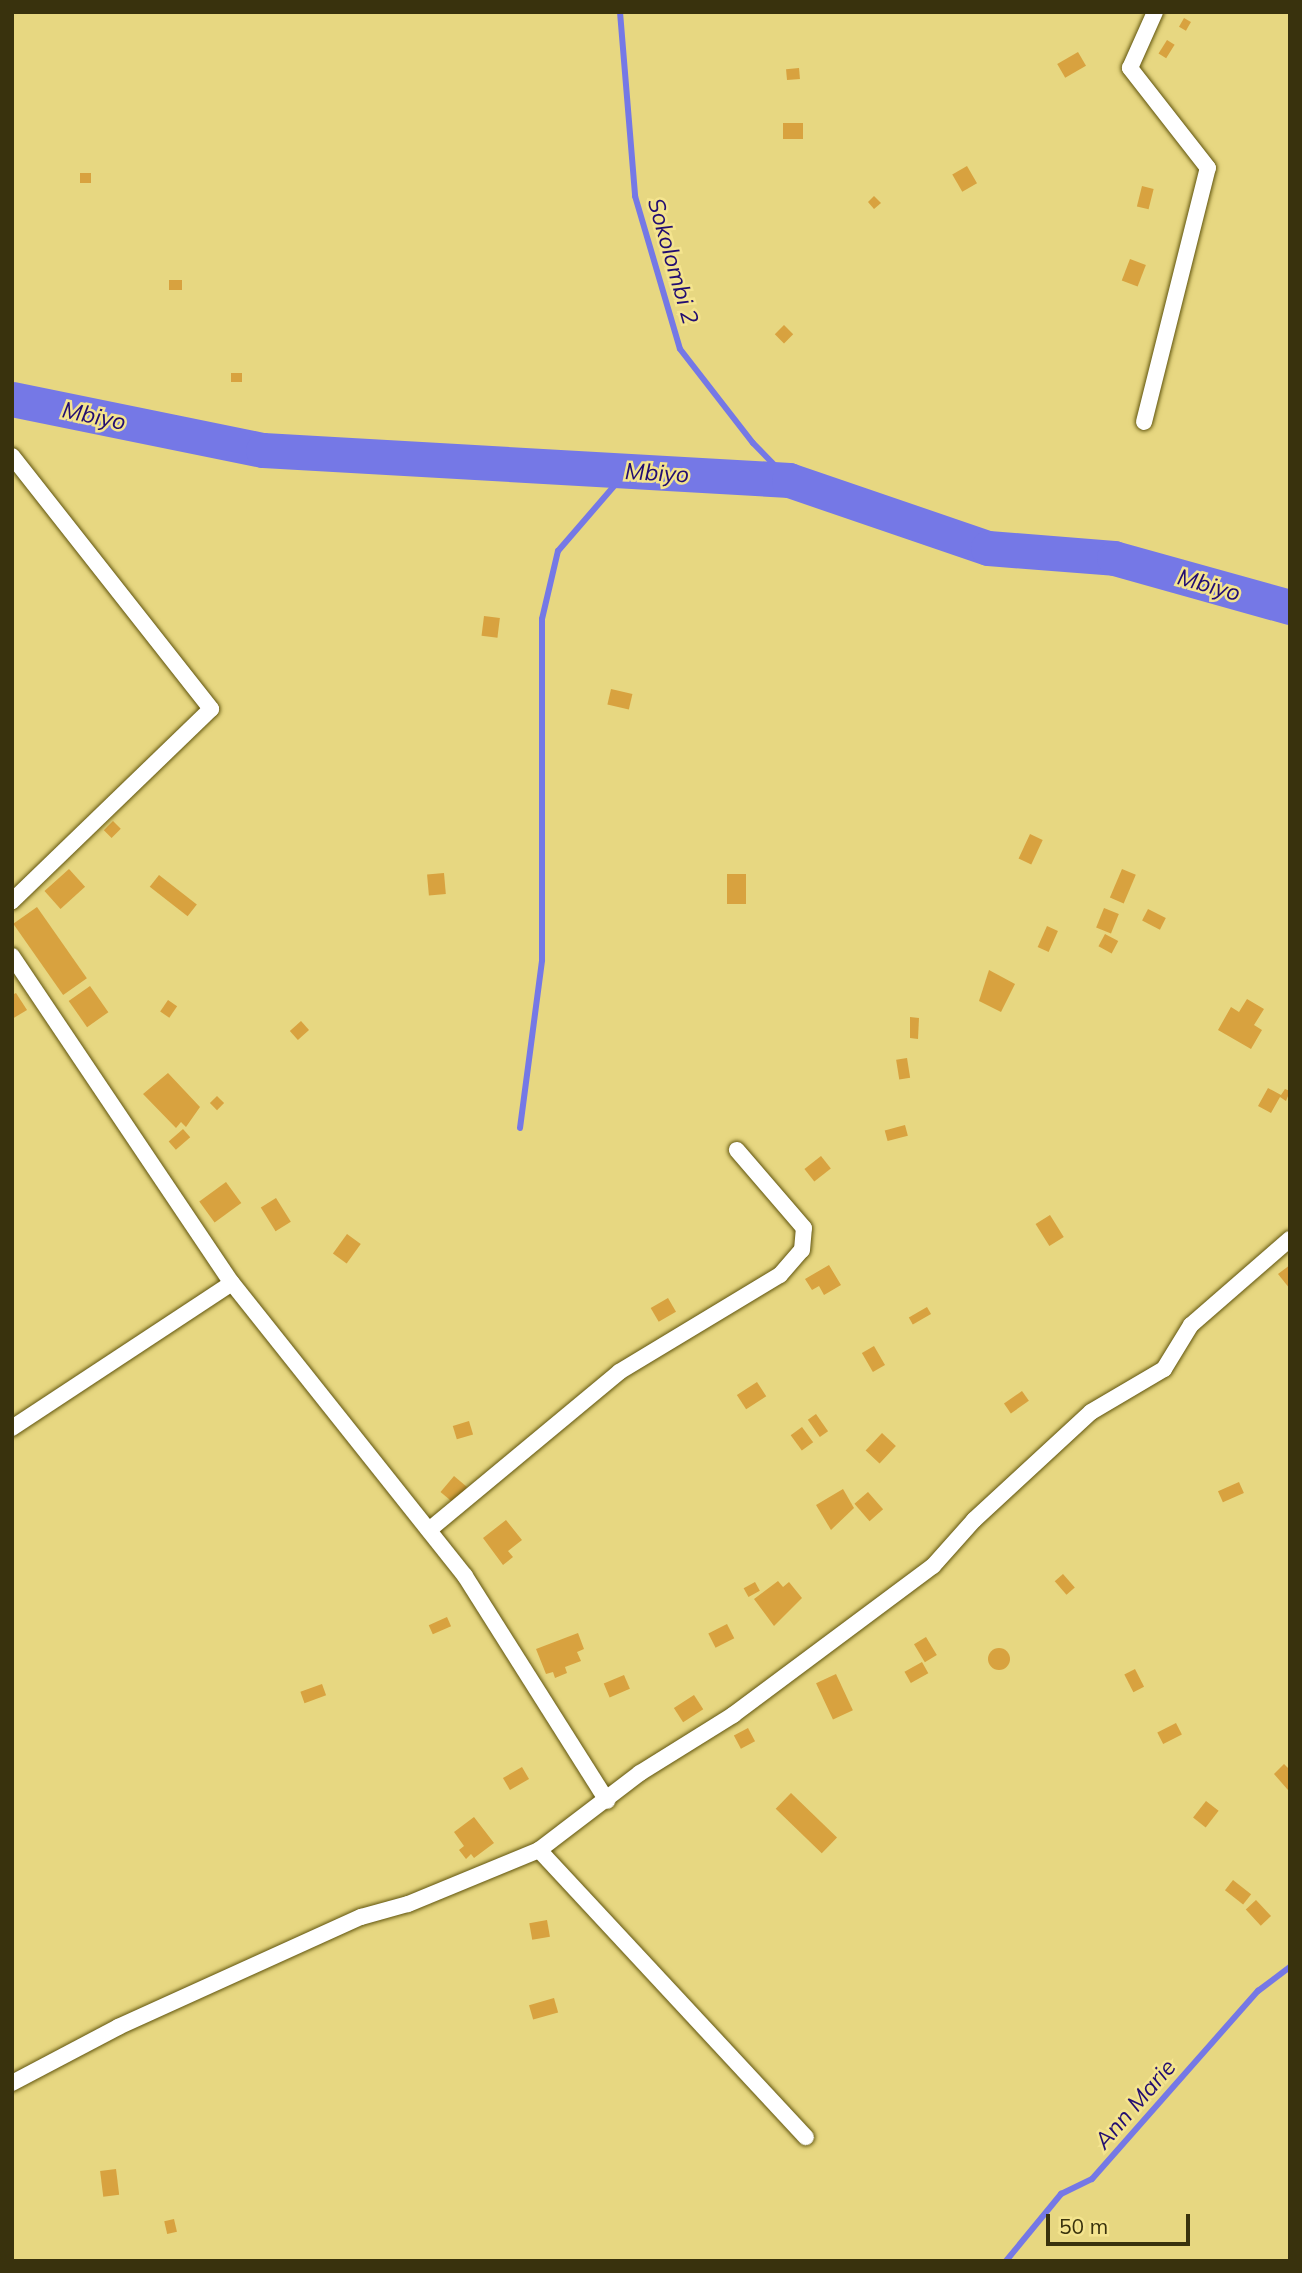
<!DOCTYPE html>
<html>
<head>
<meta charset="utf-8">
<style>
	body { margin:0 }
	#map { position:relative; width:1302px; height:2273px; overflow:hidden; background:#e7d781; font-family:Mulish,sans-serif }
	div>[style] { position:absolute }
	.stream>* { height:6px; margin:-3px; padding:0 3px; transform-origin:3px; border-radius:3px; background:#7578e6 }
	.river>* { height:35px; margin:-17.5px; padding:0 17.5px; transform-origin:17.5px; border-radius:17.5px; background:#7578e6 }
	.building>* { inset:0; background:#d8a23f; transform-origin:0 0 }
	.round { border-radius:50% }
	.roads { filter:drop-shadow(0 0 2px #60540d) drop-shadow(0 0 2px #60540d) }
	.street>* { height:16px; margin:-8px; padding:0 8px; transform-origin:8px; border-radius:8px; background:#fff }
	span { translate:-50% -50%; white-space:nowrap; text-align:center; line-height:1.15; -webkit-text-stroke:5px #f4e48e; paint-order:stroke }
	.water-label { font-size:23px; color:#220d71; font-style:italic }
	.frame { position:absolute; inset:0; border:14px solid #39320d; pointer-events:none }
	.scale { position:absolute; left:1046px; top:2214px; width:144px; height:32px; box-sizing:border-box; border:4px solid #39320d; border-top:0; padding-left:9px; font-size:21px; line-height:24px; white-space:nowrap; color:#39320d; -webkit-text-stroke:5px #f4e48e; paint-order:stroke }
</style>
</head>
<body>
<div id="map">
	<div class="stream">
		<div style="left:620px;top:12px;width:185px;rotate:85.3deg"></div>
		<div style="left:635px;top:196px;width:159px;rotate:73.6deg"></div>
		<div style="left:680px;top:349px;width:119px;rotate:52.2deg"></div>
		<div style="left:753px;top:443px;width:52px;rotate:45.8deg"></div>
		<div style="left:520px;top:1128px;width:169px;rotate:-82.5deg"></div>
		<div style="left:542px;top:960px;width:341px;rotate:-90deg"></div>
		<div style="left:542px;top:619px;width:70px;rotate:-76.8deg"></div>
		<div style="left:558px;top:551px;width:106px;rotate:-49.2deg"></div>
		<div style="left:1006px;top:2261px;width:87px;rotate:-50.6deg"></div>
		<div style="left:1061px;top:2194px;width:34px;rotate:-26deg"></div>
		<div style="left:1092px;top:2179px;width:251px;rotate:-48.6deg"></div>
		<div style="left:1258px;top:1991px;width:40px;rotate:-37deg"></div>
	</div>
	<div class="river">
		<div style="left:12px;top:399px;width:256px;rotate:11.5deg"></div>
		<div style="left:263px;top:450px;width:527px;rotate:3.26deg"></div>
		<div style="left:789px;top:480px;width:210px;rotate:18.9deg"></div>
		<div style="left:988px;top:548px;width:126px;rotate:4.5deg"></div>
		<div style="left:1114px;top:558px;width:183px;rotate:15.6deg"></div>
	</div>
	<div class="building">
		<div style="left:1184px;top:18px;width:8px;height:10px;rotate:30deg"></div>
		<div style="left:1167px;top:40px;width:9px;height:16px;rotate:32deg"></div>
		<div style="left:1078px;top:52px;width:16px;height:24px;rotate:60deg"></div>
		<div style="left:799px;top:68px;width:11px;height:13px;rotate:85deg"></div>
		<div style="left:783px;top:123px;width:20px;height:16px"></div>
		<div style="left:967px;top:166px;width:20px;height:17px;rotate:60deg"></div>
		<div style="left:80px;top:173px;width:11px;height:10px"></div>
		<div style="left:1142px;top:186px;width:12px;height:21px;rotate:14deg"></div>
		<div style="clip-path:polygon(874px 196px,881px 203px,874px 209px,868px 202px)"></div>
		<div style="left:1130px;top:259px;width:17px;height:23px;rotate:21deg"></div>
		<div style="left:169px;top:280px;width:13px;height:10px"></div>
		<div style="left:784px;top:325px;width:13px;height:13px;rotate:45deg"></div>
		<div style="left:231px;top:373px;width:11px;height:9px"></div>
		<div style="left:484px;top:616px;width:16px;height:20px;rotate:7deg"></div>
		<div style="left:611px;top:689px;width:22px;height:16px;rotate:13deg"></div>
		<div style="left:113px;top:821px;width:11px;height:13px;rotate:45deg"></div>
		<div style="left:1030px;top:834px;width:14px;height:27px;rotate:25deg"></div>
		<div style="left:69px;top:869px;width:24px;height:33px;rotate:48deg"></div>
		<div style="left:1122px;top:869px;width:15px;height:31px;rotate:23deg"></div>
		<div style="left:444px;top:873px;width:21px;height:17px;rotate:85deg"></div>
		<div style="left:746px;top:874px;width:30px;height:19px;rotate:90deg"></div>
		<div style="left:159px;top:875px;width:48px;height:15px;rotate:38deg"></div>
		<div style="left:37px;top:907px;width:87px;height:29px;rotate:55deg"></div>
		<div style="left:1104px;top:908px;width:16px;height:21px;rotate:22deg"></div>
		<div style="left:1148px;top:909px;width:20px;height:13px;rotate:27deg"></div>
		<div style="left:1047px;top:926px;width:12px;height:23px;rotate:24deg"></div>
		<div style="left:1105px;top:934px;width:15px;height:14px;rotate:28deg"></div>
		<div style="clip-path:polygon(989px 970px,1015px 984px,1001px 1012px,979px 1001px)"></div>
		<div style="left:90px;top:986px;width:32px;height:26px;rotate:55deg"></div>
		<div style="clip-path:polygon(16px 993px,27px 1010px,12px 1019px,12px 995px)"></div>
		<div style="clip-path:polygon(1247px 999px,1264px 1009px,1254px 1025px,1262px 1030px,1251px 1049px,1218px 1030px,1231px 1007px,1239px 1012px)"></div>
		<div style="left:168px;top:1000px;width:11px;height:14px;rotate:34deg"></div>
		<div style="clip-path:polygon(910px 1017px,919px 1018px,918px 1039px,910px 1038px)"></div>
		<div style="left:301px;top:1021px;width:12px;height:15px;rotate:48deg"></div>
		<div style="left:907px;top:1058px;width:20px;height:11px;rotate:81deg"></div>
		<div style="clip-path:polygon(168px 1073px,200px 1107px,186px 1127px,181px 1122px,176px 1128px,143px 1094px)"></div>
		<div style="clip-path:polygon(1268px 1088px,1281px 1095px,1285px 1089px,1290px 1091px,1286px 1101px,1280px 1097px,1271px 1113px,1258px 1106px)"></div>
		<div style="left:217px;top:1096px;width:10px;height:10px;rotate:45deg"></div>
		<div style="left:905px;top:1125px;width:11px;height:21px;rotate:75deg"></div>
		<div style="left:183px;top:1129px;width:11px;height:19px;rotate:49deg"></div>
		<div style="left:821px;top:1156px;width:16px;height:21px;rotate:52deg"></div>
		<div style="left:226px;top:1182px;width:26px;height:33px;rotate:54deg"></div>
		<div style="left:276px;top:1198px;width:28px;height:18px;rotate:58deg"></div>
		<div style="left:1050px;top:1215px;width:26px;height:17px;rotate:58deg"></div>
		<div style="left:347px;top:1234px;width:17px;height:24px;rotate:36deg"></div>
		<div style="clip-path:polygon(829px 1265px,841px 1285px,824px 1295px,819px 1286px,812px 1290px,805px 1279px)"></div>
		<div style="clip-path:polygon(1290px 1265px,1290px 1289px,1278px 1274px)"></div>
		<div style="left:668px;top:1298px;width:16px;height:20px;rotate:60deg"></div>
		<div style="left:927px;top:1307px;width:8px;height:21px;rotate:60deg"></div>
		<div style="left:874px;top:1346px;width:22px;height:14px;rotate:60deg"></div>
		<div style="left:757px;top:1382px;width:17px;height:24px;rotate:57deg"></div>
		<div style="left:1022px;top:1391px;width:12px;height:22px;rotate:55deg"></div>
		<div style="left:816px;top:1414px;width:21px;height:10px;rotate:55deg"></div>
		<div style="left:469px;top:1421px;width:14px;height:17px;rotate:73deg"></div>
		<div style="left:802px;top:1427px;width:19px;height:14px;rotate:54deg"></div>
		<div style="left:882px;top:1433px;width:19px;height:24px;rotate:43deg"></div>
		<div style="left:454px;top:1476px;width:17px;height:21px;rotate:40deg"></div>
		<div style="left:1239px;top:1482px;width:12px;height:23px;rotate:66deg"></div>
		<div style="clip-path:polygon(843px 1489px,854px 1508px,831px 1530px,816px 1505px)"></div>
		<div style="left:868px;top:1492px;width:23px;height:18px;rotate:49deg"></div>
		<div style="clip-path:polygon(506px 1520px,522px 1540px,508px 1551px,513px 1557px,503px 1565px,483px 1538px)"></div>
		<div style="left:1063px;top:1574px;width:18px;height:11px;rotate:49deg"></div>
		<div style="clip-path:polygon(778px 1581px,783px 1587px,789px 1582px,802px 1598px,774px 1626px,754px 1599px)"></div>
		<div style="left:755px;top:1582px;width:10px;height:13px;rotate:61deg"></div>
		<div style="left:447px;top:1617px;width:10px;height:20px;rotate:66deg"></div>
		<div style="left:727px;top:1624px;width:16px;height:21px;rotate:63deg"></div>
		<div style="clip-path:polygon(578px 1633px,584px 1649px,577px 1652px,581px 1661px,565px 1667px,567px 1673px,555px 1678px,553px 1672px,546px 1674px,536px 1649px)"></div>
		<div style="left:926px;top:1637px;width:21px;height:14px;rotate:59deg"></div>
		<div class="round" style="left:988px;top:1648px;width:22px;height:22px"></div>
		<div style="left:922px;top:1662px;width:13px;height:20px;rotate:61deg"></div>
		<div style="left:1135px;top:1669px;width:20px;height:12px;rotate:63deg"></div>
		<div style="left:836px;top:1674px;width:40px;height:22px;rotate:65deg"></div>
		<div style="left:624px;top:1675px;width:15px;height:22px;rotate:67deg"></div>
		<div style="left:322px;top:1684px;width:12px;height:23px;rotate:70deg"></div>
		<div style="left:694px;top:1695px;width:17px;height:24px;rotate:57deg"></div>
		<div style="left:1176px;top:1723px;width:13px;height:21px;rotate:63deg"></div>
		<div style="left:748px;top:1728px;width:15px;height:16px;rotate:62deg"></div>
		<div style="clip-path:polygon(1284px 1764px,1290px 1770px,1288px 1790px,1274px 1774px)"></div>
		<div style="left:522px;top:1767px;width:14px;height:22px;rotate:60deg"></div>
		<div style="left:791px;top:1793px;width:64px;height:22px;rotate:44deg"></div>
		<div style="left:1206px;top:1801px;width:16px;height:21px;rotate:38deg"></div>
		<div style="clip-path:polygon(474px 1817px,494px 1843px,474px 1858px,471px 1854px,466px 1859px,459px 1850px,464px 1846px,454px 1832px)"></div>
		<div style="left:1233px;top:1880px;width:23px;height:13px;rotate:38deg"></div>
		<div style="left:1256px;top:1900px;width:22px;height:14px;rotate:47deg"></div>
		<div style="left:547px;top:1920px;width:17px;height:18px;rotate:80deg"></div>
		<div style="left:554px;top:1998px;width:15px;height:26px;rotate:74deg"></div>
		<div style="left:116px;top:2169px;width:26px;height:16px;rotate:83deg"></div>
		<div style="left:174px;top:2219px;width:13px;height:10px;rotate:77deg"></div>
	</div>
	<div class="roads">
		<div class="street">
			<div style="left:1144px;top:422px;width:262px;rotate:-75.9deg"></div>
			<div style="left:1208px;top:168px;width:127px;rotate:-128deg"></div>
			<div style="left:1130px;top:68px;width:61px;rotate:-65.9deg"></div>
			<div style="left:12px;top:456px;width:322px;rotate:51.8deg"></div>
			<div style="left:211px;top:709px;width:277px;rotate:136deg"></div>
			<div style="left:12px;top:956px;width:394px;rotate:56.1deg"></div>
			<div style="left:232px;top:1283px;width:374px;rotate:51.5deg"></div>
			<div style="left:465px;top:1576px;width:266px;rotate:57.7deg"></div>
			<div style="left:12px;top:1428px;width:263px;rotate:-33.4deg"></div>
			<div style="left:429px;top:1530px;width:247px;rotate:-39.7deg"></div>
			<div style="left:619px;top:1372px;width:188px;rotate:-31.1deg"></div>
			<div style="left:780px;top:1275px;width:33px;rotate:-49deg"></div>
			<div style="left:802px;top:1250px;width:22px;rotate:-85deg"></div>
			<div style="left:804px;top:1228px;width:103px;rotate:-130.7deg"></div>
			<div style="left:539px;top:1850px;width:392px;rotate:47.1deg"></div>
			<div style="left:12px;top:2083px;width:120px;rotate:-27.8deg"></div>
			<div style="left:118px;top:2027px;width:267px;rotate:-24.4deg"></div>
			<div style="left:361px;top:1917px;width:49px;rotate:-15.5deg"></div>
			<div style="left:408px;top:1904px;width:142px;rotate:-22.4deg"></div>
			<div style="left:539px;top:1850px;width:127px;rotate:-37.3deg"></div>
			<div style="left:640px;top:1773px;width:110px;rotate:-31.9deg"></div>
			<div style="left:733px;top:1715px;width:249px;rotate:-36.7deg"></div>
			<div style="left:933px;top:1566px;width:62px;rotate:-48.3deg"></div>
			<div style="left:974px;top:1520px;width:159px;rotate:-42.7deg"></div>
			<div style="left:1091px;top:1412px;width:85px;rotate:-30.5deg"></div>
			<div style="left:1164px;top:1369px;width:52px;rotate:-58.5deg"></div>
			<div style="left:1191px;top:1325px;width:131px;rotate:-41deg"></div>
		</div>
	</div>
	<div class="water-label">
		<span style="left:673px;top:261px;rotate:74deg">Sokolombi 2</span>
		<span style="left:94px;top:416px;rotate:12deg">Mbiyo</span>
		<span style="left:657px;top:473px;rotate:3deg">Mbiyo</span>
		<span style="left:1209px;top:585px;rotate:16deg">Mbiyo</span>
		<span style="left:1135px;top:2104px;rotate:-49deg">Ann Marie</span>
	</div>
	<div class="frame"></div>
	<div class="scale">50 m</div>
</div>
</body>
</html>
